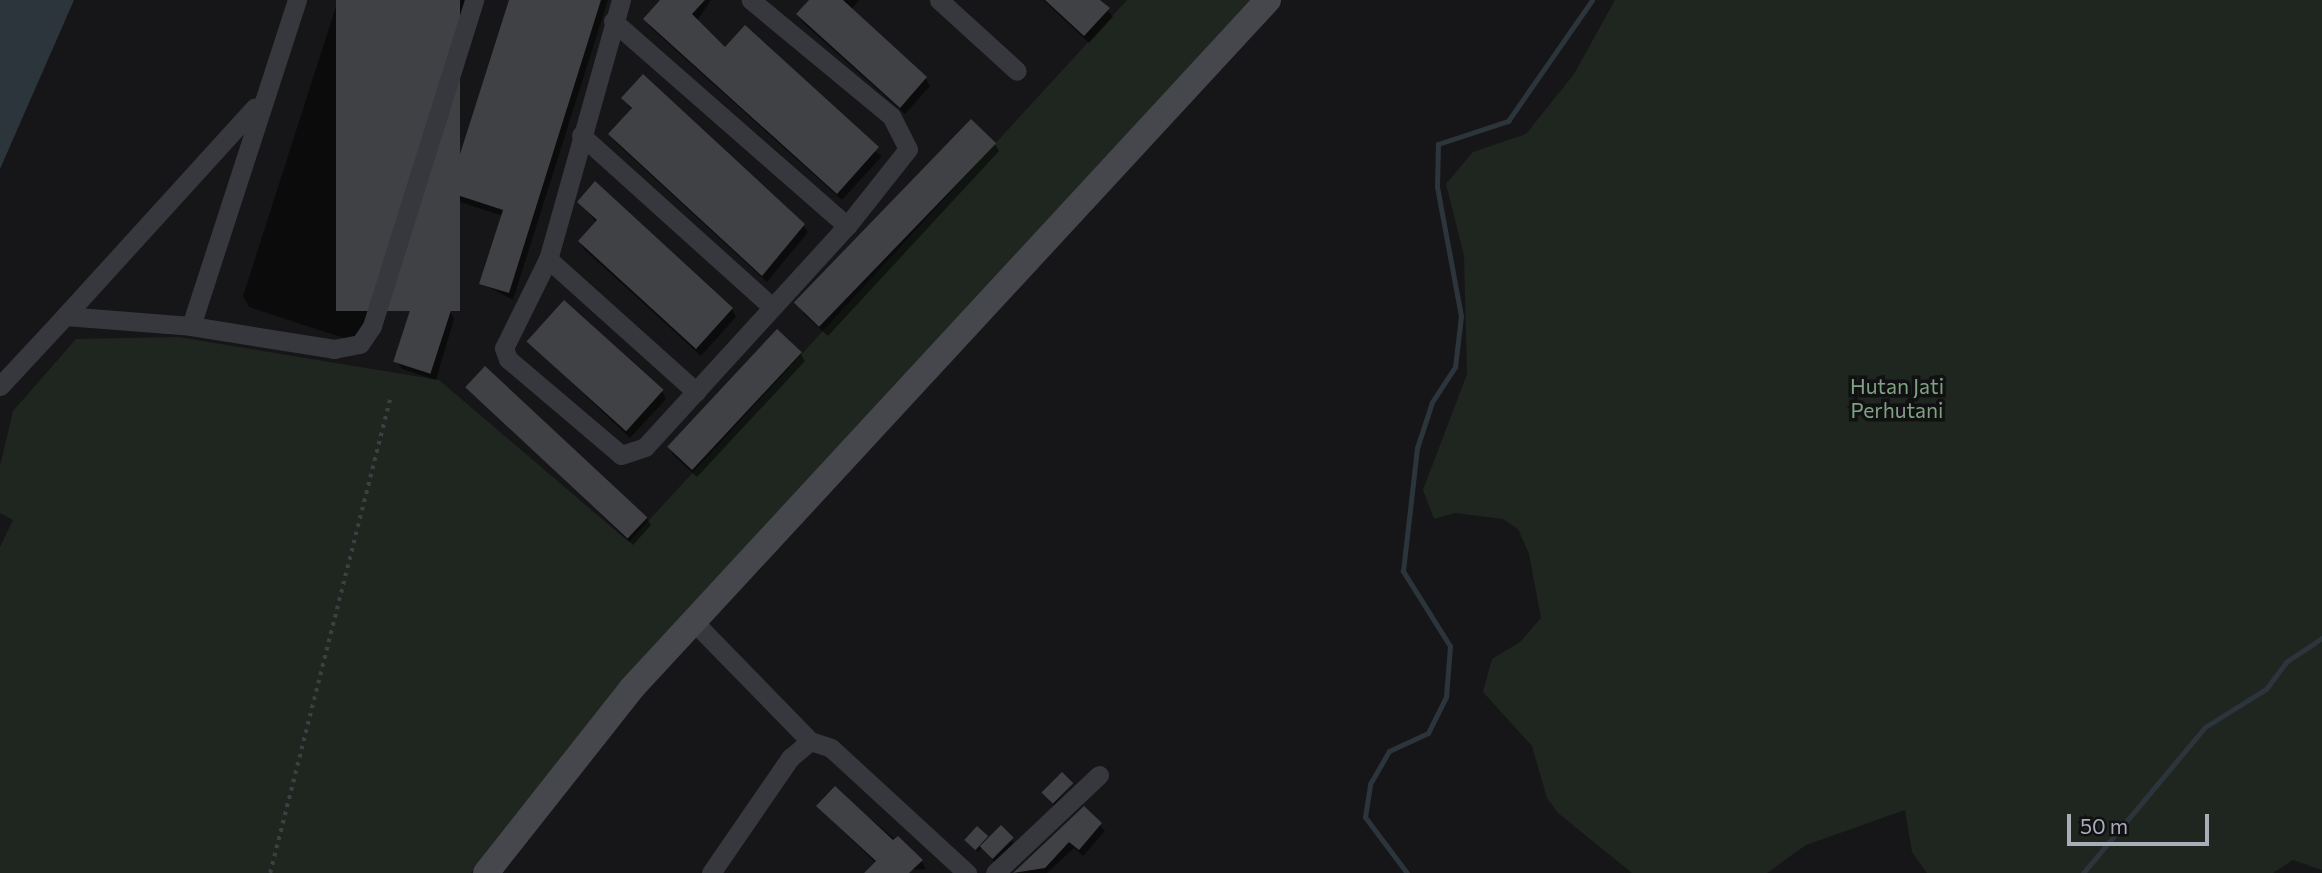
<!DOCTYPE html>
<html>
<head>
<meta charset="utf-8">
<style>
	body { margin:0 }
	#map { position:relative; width:2322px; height:873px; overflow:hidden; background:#161618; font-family:Commissioner,sans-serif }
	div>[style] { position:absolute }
	.green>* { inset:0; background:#1e261f }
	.water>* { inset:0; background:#2c353c }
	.shadow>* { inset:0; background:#0007 }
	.stream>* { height:5px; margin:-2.5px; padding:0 2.5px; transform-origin:2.5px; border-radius:2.5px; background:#2c353c }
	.building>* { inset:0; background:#404145; transform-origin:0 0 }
	.path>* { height:3.5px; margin-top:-1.75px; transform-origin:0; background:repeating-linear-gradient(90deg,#3d3f44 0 3.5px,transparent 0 8.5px) }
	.street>* { height:19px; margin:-9.5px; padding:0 9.5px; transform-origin:9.5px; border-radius:9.5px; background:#37383d }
	.secondary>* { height:26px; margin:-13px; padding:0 13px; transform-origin:13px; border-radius:13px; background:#45474d }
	span { translate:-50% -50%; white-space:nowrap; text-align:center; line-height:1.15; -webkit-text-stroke:7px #111113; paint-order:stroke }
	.park-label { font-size:21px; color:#7fa381 }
	.scale { position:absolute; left:2067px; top:814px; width:142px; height:32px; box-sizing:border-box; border:4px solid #a8adb8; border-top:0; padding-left:9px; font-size:21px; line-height:24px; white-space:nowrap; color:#a8adb8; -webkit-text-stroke:5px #111113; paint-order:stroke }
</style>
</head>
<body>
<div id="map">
	<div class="green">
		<div style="clip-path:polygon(1127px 0,1253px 0,623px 681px,471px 873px,0 873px,0 547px,13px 520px,0 513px,0 466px,13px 411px,76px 339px,178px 337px,439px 380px,629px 542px)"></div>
		<div style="clip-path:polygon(1615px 0,2322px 0,2322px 870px,2293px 860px,2273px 873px,1927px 873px,1912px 852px,1905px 810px,1806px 845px,1767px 873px,1632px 873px,1558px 813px,1547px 798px,1532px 746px,1483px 692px,1492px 659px,1520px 642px,1541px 618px,1529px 554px,1518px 529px,1503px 519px,1455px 513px,1434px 519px,1423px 490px,1467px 374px,1464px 256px,1446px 184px,1473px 152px,1526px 134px,1574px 74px)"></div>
	</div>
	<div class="water">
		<div style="clip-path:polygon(0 0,74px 0,0 169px)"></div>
	</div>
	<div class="shadow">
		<div style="clip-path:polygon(338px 0,470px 0,359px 343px,249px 307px,243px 296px)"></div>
		<div style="clip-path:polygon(511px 0,608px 0,513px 300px,481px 283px,503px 216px,454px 200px,450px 192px)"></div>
		<div style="clip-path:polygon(663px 0,711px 0,697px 21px,726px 49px,882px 156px,842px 200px,650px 27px,645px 19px)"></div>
		<div style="clip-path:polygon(811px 0,859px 0,851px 10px,926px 79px,930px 86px,905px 114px,802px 22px,798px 14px)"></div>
		<div style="clip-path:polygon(1043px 0,1098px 0,1113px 17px,1089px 43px)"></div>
		<div style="clip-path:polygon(623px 98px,803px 225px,808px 232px,767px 282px,615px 142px,610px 134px,632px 111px)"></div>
		<div style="clip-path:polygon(995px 144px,999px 151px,828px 336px,804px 314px,800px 306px)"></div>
		<div style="clip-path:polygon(579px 202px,732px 309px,736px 317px,701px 356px,584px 249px,580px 241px,597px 223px)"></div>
		<div style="clip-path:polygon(450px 311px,454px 319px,436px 380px,402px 369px,397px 362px)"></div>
		<div style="clip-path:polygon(528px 341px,662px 391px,666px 399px,630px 438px)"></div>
		<div style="clip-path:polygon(800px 353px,805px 361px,697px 477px,673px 455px,669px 447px)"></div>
		<div style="clip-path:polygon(468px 388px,647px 518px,651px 525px,633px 545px)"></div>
		<div style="clip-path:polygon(1072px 784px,1054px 805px,1046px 797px)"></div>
		<div style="clip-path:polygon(835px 789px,921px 861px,926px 869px,868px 873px,876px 863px,818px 807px)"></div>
		<div style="clip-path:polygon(1084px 809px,1105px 831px,1083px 856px,1074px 848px,1047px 873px,1015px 873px)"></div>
		<div style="clip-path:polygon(1001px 828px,1017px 847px,997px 865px,982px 847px,978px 852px,968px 843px,988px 840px)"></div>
	</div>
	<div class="stream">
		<div style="left:1407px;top:873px;width:70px;rotate:-126.9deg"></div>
		<div style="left:1365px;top:817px;width:33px;rotate:-81deg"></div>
		<div style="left:1370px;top:784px;width:38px;rotate:-60deg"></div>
		<div style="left:1389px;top:751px;width:43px;rotate:-24.8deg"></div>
		<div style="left:1428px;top:733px;width:40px;rotate:-63.4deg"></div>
		<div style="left:1446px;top:697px;width:51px;rotate:-85.5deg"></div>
		<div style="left:1450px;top:646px;width:89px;rotate:-122.1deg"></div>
		<div style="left:1403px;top:571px;width:124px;rotate:-83.5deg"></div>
		<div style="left:1417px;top:448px;width:48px;rotate:-71.9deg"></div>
		<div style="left:1432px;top:402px;width:42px;rotate:-56.7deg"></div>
		<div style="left:1455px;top:367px;width:51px;rotate:-83.3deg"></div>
		<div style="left:1461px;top:316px;width:131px;rotate:-100.5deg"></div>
		<div style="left:1437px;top:187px;width:43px;rotate:-88.7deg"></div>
		<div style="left:1438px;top:144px;width:74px;rotate:-18.2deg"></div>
		<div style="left:1508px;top:121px;width:147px;rotate:-55.2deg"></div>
		<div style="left:2083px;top:873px;width:190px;rotate:-50.1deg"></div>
		<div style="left:2205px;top:727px;width:72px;rotate:-31.9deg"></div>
		<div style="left:2266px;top:689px;width:34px;rotate:-53deg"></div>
		<div style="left:2286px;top:662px;width:43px;rotate:-33.7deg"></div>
	</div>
	<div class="building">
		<div style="left:336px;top:0;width:124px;height:311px"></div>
		<div style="clip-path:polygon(509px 0,601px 0,509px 293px,479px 284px,503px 210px,448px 192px)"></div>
		<div style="clip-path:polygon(660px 0,705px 0,692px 14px,725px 47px,745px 25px,879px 147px,837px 194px,643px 19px)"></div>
		<div style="clip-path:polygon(809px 0,843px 0,927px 77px,900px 108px,796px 14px)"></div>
		<div style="clip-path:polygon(1045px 0,1100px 0,1110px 8px,1084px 36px)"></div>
		<div style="clip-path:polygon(643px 74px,805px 224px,762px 276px,608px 134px,632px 108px,621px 98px)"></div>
		<div style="left:971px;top:119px;width:35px;height:255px;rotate:44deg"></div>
		<div style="clip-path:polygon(595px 181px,733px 308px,696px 349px,578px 241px,597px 220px,577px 202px)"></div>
		<div style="left:414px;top:298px;width:39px;height:67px;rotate:18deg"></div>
		<div style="left:564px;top:300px;width:134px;height:56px;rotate:42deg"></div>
		<div style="left:777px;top:329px;width:34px;height:161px;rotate:43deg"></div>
		<div style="left:485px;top:366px;width:222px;height:29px;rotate:43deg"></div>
		<div style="left:1062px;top:772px;width:16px;height:29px;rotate:45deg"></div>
		<div style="clip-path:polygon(835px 786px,893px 840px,898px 836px,923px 860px,909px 873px,864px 873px,876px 861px,816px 806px)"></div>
		<div style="clip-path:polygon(1084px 806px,1102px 823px,1079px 850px,1069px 842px,1045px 868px,1013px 873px)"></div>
		<div style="left:1001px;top:825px;width:18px;height:30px;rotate:45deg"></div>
		<div style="left:977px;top:826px;width:15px;height:19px;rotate:42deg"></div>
	</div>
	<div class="path">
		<div style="left:270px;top:873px;width:492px;rotate:-75.8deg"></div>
	</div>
	<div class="street">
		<div style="left:621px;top:0;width:269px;rotate:105.7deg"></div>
		<div style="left:548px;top:259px;width:99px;rotate:116.3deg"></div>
		<div style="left:504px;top:348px;width:12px;rotate:70deg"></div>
		<div style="left:508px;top:359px;width:148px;rotate:40.3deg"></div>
		<div style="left:621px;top:455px;width:25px;rotate:-18deg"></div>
		<div style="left:645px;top:447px;width:299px;rotate:-47.6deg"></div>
		<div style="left:847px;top:226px;width:98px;rotate:-51.6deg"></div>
		<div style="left:908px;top:149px;width:37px;rotate:-117deg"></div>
		<div style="left:891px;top:116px;width:182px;rotate:-140.4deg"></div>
		<div style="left:939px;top:0;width:105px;rotate:42.3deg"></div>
		<div style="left:613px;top:21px;width:311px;rotate:41.2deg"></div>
		<div style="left:581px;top:135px;width:257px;rotate:42deg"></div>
		<div style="left:548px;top:259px;width:199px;rotate:41.9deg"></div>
		<div style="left:65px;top:316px;width:282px;rotate:-47.7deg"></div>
		<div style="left:191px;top:326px;width:343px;rotate:-72deg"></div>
		<div style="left:0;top:386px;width:96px;rotate:-47.1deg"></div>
		<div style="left:65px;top:316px;width:126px;rotate:4.5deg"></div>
		<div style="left:191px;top:326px;width:145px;rotate:9.1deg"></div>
		<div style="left:334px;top:349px;width:26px;rotate:-11deg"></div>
		<div style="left:360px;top:344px;width:22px;rotate:-56deg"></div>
		<div style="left:372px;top:326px;width:342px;rotate:-72.6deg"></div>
		<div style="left:695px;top:623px;width:165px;rotate:45.7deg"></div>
		<div style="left:711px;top:873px;width:140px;rotate:-55.5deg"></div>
		<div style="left:790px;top:758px;width:26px;rotate:-40deg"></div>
		<div style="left:810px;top:741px;width:22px;rotate:18deg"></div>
		<div style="left:831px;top:748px;width:185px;rotate:42.6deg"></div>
		<div style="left:995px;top:873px;width:143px;rotate:-43.3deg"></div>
	</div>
	<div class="secondary">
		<div style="left:486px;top:873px;width:236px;rotate:-51.7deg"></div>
		<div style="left:632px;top:688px;width:937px;rotate:-47.25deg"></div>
	</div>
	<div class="park-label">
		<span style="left:1897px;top:398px">Hutan Jati<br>Perhutani</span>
	</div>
	<div class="scale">50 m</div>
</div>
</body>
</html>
